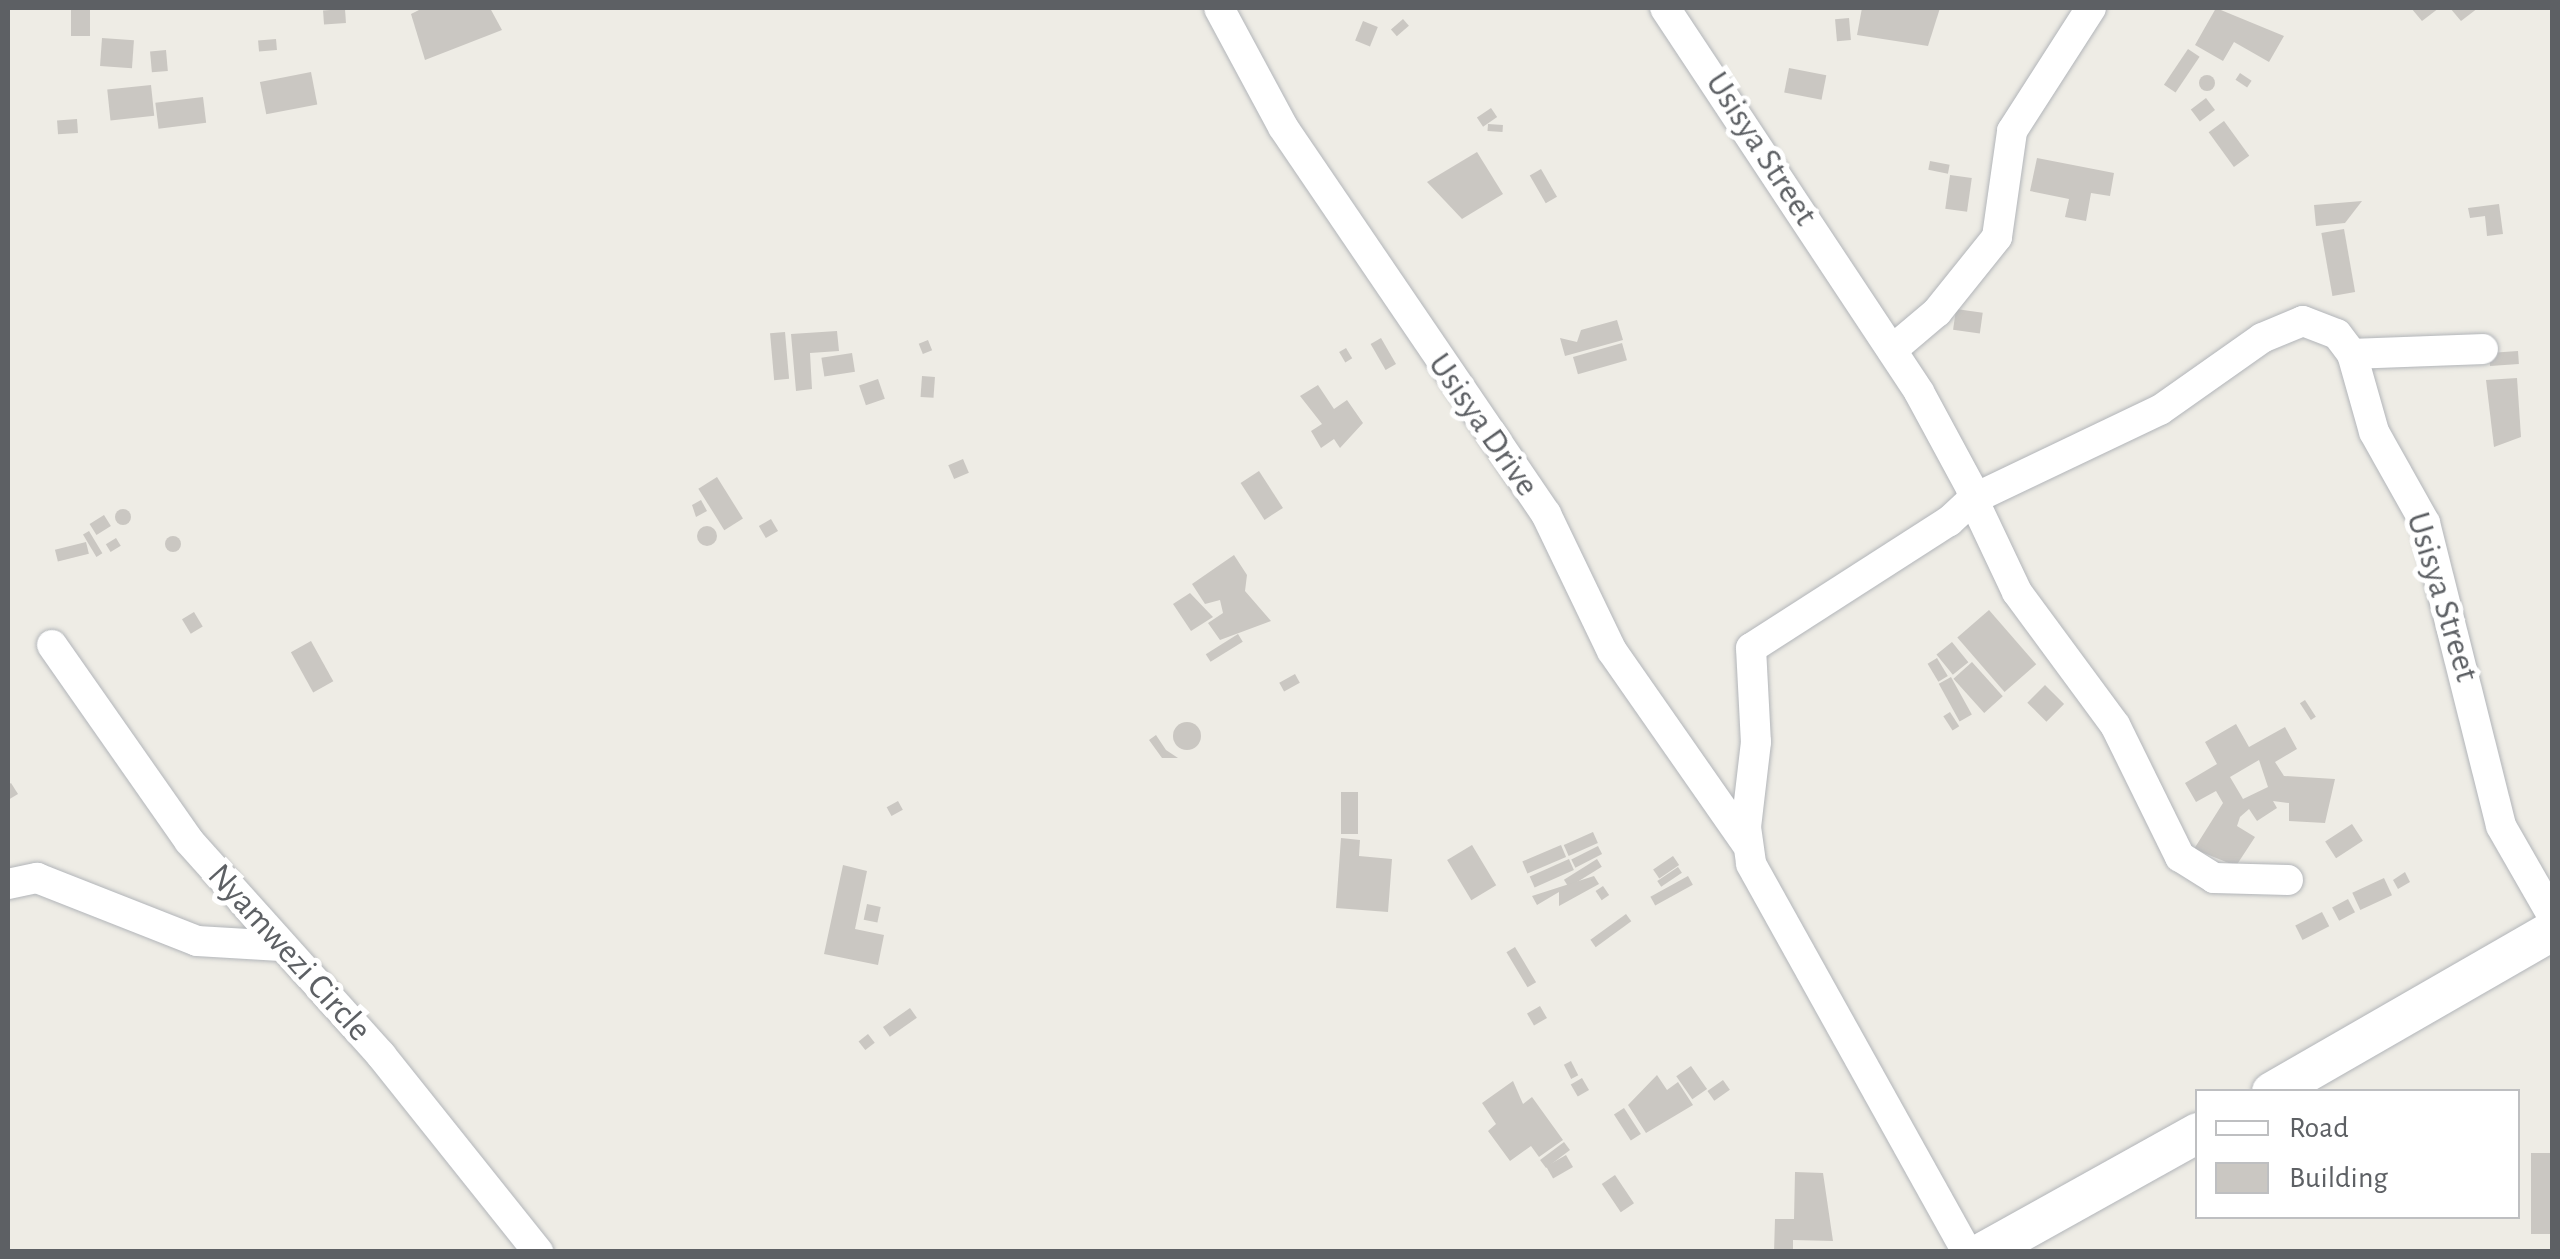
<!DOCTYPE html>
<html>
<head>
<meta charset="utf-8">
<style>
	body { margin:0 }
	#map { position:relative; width:2560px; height:1259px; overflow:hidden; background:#eeece5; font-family:"Alegreya Sans",sans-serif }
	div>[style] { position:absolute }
	.building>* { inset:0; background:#cac7c2; transform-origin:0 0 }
	.round { border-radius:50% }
	.roads { filter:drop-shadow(0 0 2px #b2b5b9) drop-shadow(0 0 2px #b2b5b9) }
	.street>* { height:30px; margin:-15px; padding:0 15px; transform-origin:15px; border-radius:15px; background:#fff }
	.secondary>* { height:40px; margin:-20px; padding:0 20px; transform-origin:20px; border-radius:20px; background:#fff }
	span { translate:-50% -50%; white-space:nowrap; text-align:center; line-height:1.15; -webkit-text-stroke:10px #fff; paint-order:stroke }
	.street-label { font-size:35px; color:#5d6064 }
	.frame { position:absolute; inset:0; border:10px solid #5d6064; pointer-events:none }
	.legend { position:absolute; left:2195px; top:1089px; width:325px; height:130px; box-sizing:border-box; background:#fff; border:2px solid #bebfc1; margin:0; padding:12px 18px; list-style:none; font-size:30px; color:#5d6064 }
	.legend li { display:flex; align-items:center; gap:20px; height:50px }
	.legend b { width:50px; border:2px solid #bebfc1 }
</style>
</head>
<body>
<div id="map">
	<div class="building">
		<div style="left:71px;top:8px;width:19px;height:28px"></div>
		<div style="clip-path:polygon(423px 8px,490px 8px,502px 30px,425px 60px,411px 14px)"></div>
		<div style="clip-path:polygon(1862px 8px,1940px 8px,1928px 46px,1857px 35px)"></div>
		<div style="clip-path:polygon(2216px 8px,2284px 36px,2269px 62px,2234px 42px,2223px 61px,2195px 45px)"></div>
		<div style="clip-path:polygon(2411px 8px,2439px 8px,2422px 21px)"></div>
		<div style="clip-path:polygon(2450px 8px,2478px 8px,2461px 21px)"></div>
		<div style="left:345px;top:9px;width:14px;height:22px;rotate:86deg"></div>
		<div style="left:1849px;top:18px;width:22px;height:14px;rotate:85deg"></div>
		<div style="left:1403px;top:19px;width:9px;height:16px;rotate:49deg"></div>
		<div style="left:1363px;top:21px;width:16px;height:21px;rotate:22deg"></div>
		<div style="left:102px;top:38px;width:32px;height:28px;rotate:4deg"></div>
		<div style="left:276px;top:39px;width:11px;height:18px;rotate:85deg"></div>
		<div style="left:2188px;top:49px;width:14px;height:43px;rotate:34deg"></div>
		<div style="left:166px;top:50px;width:21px;height:16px;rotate:85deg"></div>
		<div style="left:1789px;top:68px;width:38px;height:25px;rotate:11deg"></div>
		<div style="left:311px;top:72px;width:33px;height:52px;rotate:79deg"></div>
		<div style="left:2240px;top:73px;width:14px;height:8px;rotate:34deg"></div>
		<div class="round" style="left:2199px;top:75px;width:16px;height:16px"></div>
		<div style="left:151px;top:85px;width:31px;height:44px;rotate:84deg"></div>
		<div style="left:203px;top:97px;width:26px;height:48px;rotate:83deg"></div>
		<div style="left:2206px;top:98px;width:15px;height:19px;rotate:53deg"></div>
		<div style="left:1491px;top:108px;width:11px;height:17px;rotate:56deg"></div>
		<div style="left:77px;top:119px;width:14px;height:20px;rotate:86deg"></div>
		<div style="left:2224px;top:121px;width:43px;height:19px;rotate:54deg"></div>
		<div style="left:1488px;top:124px;width:15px;height:7px;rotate:4deg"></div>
		<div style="clip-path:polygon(1477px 152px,1503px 194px,1462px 219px,1427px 182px)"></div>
		<div style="clip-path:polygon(2037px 158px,2114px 173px,2110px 196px,2091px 193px,2086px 221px,2065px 217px,2069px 199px,2030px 191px)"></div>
		<div style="left:1930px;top:161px;width:20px;height:9px;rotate:11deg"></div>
		<div style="left:1541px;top:169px;width:32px;height:13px;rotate:60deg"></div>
		<div style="left:1950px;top:175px;width:22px;height:34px;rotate:8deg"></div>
		<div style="clip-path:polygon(2362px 201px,2345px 223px,2316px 226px,2314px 205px)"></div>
		<div style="clip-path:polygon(2499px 204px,2503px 234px,2487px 236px,2485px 216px,2470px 218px,2468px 208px)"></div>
		<div style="left:2344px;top:229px;width:64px;height:23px;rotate:80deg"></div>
		<div style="left:1956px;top:309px;width:27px;height:21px;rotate:8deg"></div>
		<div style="clip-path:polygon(1617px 320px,1623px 340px,1565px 356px,1560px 338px,1577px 342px,1581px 330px)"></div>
		<div style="clip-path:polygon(837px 331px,839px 351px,810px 353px,812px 389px,796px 391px,791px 334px)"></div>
		<div style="left:785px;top:332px;width:47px;height:15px;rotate:85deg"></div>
		<div style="left:1381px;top:338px;width:30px;height:12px;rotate:60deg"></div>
		<div style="left:928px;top:340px;width:11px;height:10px;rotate:68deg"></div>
		<div style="left:1622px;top:343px;width:18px;height:51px;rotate:74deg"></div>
		<div style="left:1346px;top:348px;width:12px;height:8px;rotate:59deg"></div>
		<div style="left:2518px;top:351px;width:13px;height:29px;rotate:86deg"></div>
		<div style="left:852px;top:353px;width:19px;height:31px;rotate:81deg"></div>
		<div style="left:922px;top:376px;width:13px;height:21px;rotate:4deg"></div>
		<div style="clip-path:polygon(2517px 378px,2521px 437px,2494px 447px,2486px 380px)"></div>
		<div style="left:878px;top:379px;width:21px;height:20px;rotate:71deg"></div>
		<div style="clip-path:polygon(1318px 385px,1334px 409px,1347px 400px,1363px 423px,1340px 448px,1334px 439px,1321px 448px,1311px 431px,1322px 424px,1300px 396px)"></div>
		<div style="left:963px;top:459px;width:15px;height:16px;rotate:67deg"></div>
		<div style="left:1259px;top:471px;width:44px;height:22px;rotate:57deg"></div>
		<div style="left:717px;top:477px;width:49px;height:22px;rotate:58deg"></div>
		<div style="clip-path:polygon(701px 500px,707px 511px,696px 517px,692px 505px)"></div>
		<div class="round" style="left:115px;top:509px;width:16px;height:16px"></div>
		<div style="left:104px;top:515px;width:13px;height:17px;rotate:58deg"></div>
		<div style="left:771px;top:519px;width:14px;height:14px;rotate:60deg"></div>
		<div class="round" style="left:697px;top:526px;width:20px;height:20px"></div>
		<div style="left:89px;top:531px;width:26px;height:7px;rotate:59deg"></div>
		<div class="round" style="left:165px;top:536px;width:16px;height:16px"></div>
		<div style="left:116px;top:538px;width:9px;height:12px;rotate:58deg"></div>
		<div style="left:86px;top:542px;width:12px;height:32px;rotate:76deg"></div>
		<div style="clip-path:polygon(1234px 555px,1247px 575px,1245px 591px,1271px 621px,1220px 640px,1208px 623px,1223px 613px,1220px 600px,1205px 604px,1192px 584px)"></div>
		<div style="clip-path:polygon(1190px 593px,1213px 617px,1191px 631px,1173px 604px)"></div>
		<div style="left:1989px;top:610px;width:72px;height:42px;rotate:49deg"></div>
		<div style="left:194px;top:612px;width:17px;height:14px;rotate:59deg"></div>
		<div style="left:1238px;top:634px;width:9px;height:38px;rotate:58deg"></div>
		<div style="left:311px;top:641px;width:46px;height:23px;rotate:61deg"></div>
		<div style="left:1952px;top:642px;width:26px;height:20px;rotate:51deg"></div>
		<div style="left:1937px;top:658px;width:21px;height:11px;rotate:59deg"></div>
		<div style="left:1972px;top:662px;width:46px;height:25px;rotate:48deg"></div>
		<div style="left:1295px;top:674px;width:10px;height:18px;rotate:61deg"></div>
		<div style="left:1951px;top:677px;width:43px;height:14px;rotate:61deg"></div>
		<div style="left:2045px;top:685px;width:27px;height:25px;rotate:45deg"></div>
		<div style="left:2305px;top:700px;width:20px;height:6px;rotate:57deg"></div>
		<div style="left:1950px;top:712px;width:17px;height:8px;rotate:57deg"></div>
		<div class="round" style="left:1173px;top:722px;width:28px;height:28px"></div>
		<div style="clip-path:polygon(evenodd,2236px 724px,2249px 747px,2285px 727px,2297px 749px,2275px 762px,2284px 776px,2335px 779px,2325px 823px,2289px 821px,2289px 803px,2273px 801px,2277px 808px,2257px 821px,2249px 809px,2240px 817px,2237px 826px,2255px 837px,2236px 866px,2194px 849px,2223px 803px,2216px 791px,2196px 802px,2185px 783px,2217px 764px,2205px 742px,2236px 724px,2259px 760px,2268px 787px,2243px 799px,2230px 777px,2259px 760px)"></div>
		<div style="clip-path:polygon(1156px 735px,1166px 750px,1178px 758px,1162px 758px,1149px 740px)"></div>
		<div style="clip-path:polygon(11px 783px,18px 794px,8px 800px,8px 785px)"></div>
		<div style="left:1341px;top:792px;width:17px;height:42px"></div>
		<div style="left:898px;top:801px;width:10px;height:13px;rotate:61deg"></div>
		<div style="left:2352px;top:824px;width:20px;height:32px;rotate:57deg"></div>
		<div style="left:1593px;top:832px;width:12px;height:32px;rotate:66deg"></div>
		<div style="clip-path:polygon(1341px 838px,1360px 840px,1359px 856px,1392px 859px,1388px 912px,1336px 908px)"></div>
		<div style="left:1472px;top:845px;width:47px;height:29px;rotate:59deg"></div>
		<div style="left:1561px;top:845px;width:13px;height:42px;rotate:67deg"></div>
		<div style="left:1598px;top:846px;width:9px;height:30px;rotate:63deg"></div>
		<div style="left:1673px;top:856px;width:11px;height:24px;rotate:56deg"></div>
		<div style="left:1569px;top:859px;width:12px;height:43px;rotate:66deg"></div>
		<div style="left:1597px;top:859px;width:9px;height:39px;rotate:58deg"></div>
		<div style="clip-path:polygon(843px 865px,867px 871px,855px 929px,884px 935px,878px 965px,824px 954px)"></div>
		<div style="left:1678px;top:867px;width:7px;height:25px;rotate:56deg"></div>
		<div style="clip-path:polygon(2405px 872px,2410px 882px,2398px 889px,2393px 880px)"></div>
		<div style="clip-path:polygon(1594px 876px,1599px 884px,1559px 906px,1559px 892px,1537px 905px,1532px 896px)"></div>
		<div style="left:1688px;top:876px;width:10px;height:43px;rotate:61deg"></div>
		<div style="left:2384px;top:878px;width:19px;height:35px;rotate:65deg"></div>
		<div style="left:1603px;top:886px;width:11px;height:9px;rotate:56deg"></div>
		<div style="left:2348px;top:899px;width:15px;height:18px;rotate:62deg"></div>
		<div style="left:867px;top:904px;width:14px;height:16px;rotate:12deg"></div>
		<div style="left:2322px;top:912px;width:16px;height:30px;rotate:63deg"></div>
		<div style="left:1626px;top:914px;width:9px;height:44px;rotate:54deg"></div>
		<div style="left:1515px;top:947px;width:41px;height:10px;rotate:59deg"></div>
		<div style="left:1540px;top:1006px;width:14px;height:15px;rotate:60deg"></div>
		<div style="left:910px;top:1008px;width:12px;height:33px;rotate:55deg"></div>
		<div style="left:868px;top:1034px;width:11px;height:12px;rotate:52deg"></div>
		<div style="left:1571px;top:1061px;width:16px;height:8px;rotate:63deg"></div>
		<div style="left:1691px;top:1066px;width:28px;height:18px;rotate:55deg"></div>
		<div style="clip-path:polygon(1657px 1075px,1667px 1090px,1678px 1082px,1693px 1105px,1646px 1133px,1628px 1105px)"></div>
		<div style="left:1582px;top:1078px;width:14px;height:13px;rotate:60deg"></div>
		<div style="left:1723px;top:1080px;width:12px;height:19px;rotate:55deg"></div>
		<div style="clip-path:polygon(1513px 1081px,1523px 1104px,1532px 1097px,1563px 1140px,1539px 1157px,1531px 1146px,1510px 1161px,1488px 1131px,1496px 1124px,1482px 1103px)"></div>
		<div style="left:1624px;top:1108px;width:31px;height:12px;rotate:57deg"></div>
		<div style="left:1564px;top:1142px;width:10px;height:30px;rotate:53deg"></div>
		<div style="left:2531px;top:1153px;width:21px;height:81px"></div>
		<div style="left:1566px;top:1155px;width:14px;height:23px;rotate:60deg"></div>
		<div style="clip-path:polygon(1795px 1172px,1823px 1173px,1833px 1241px,1793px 1240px,1793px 1252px,1774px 1252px,1775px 1219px,1794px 1219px)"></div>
		<div style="left:1615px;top:1175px;width:34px;height:16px;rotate:56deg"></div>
	</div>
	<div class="roads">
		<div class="street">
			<div style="left:1219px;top:8px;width:135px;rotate:61.7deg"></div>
			<div style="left:1283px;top:127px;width:468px;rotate:55.8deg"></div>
			<div style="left:1546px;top:514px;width:152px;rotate:64.3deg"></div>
			<div style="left:1612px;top:651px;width:234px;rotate:55.1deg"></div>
			<div style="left:1665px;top:8px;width:460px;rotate:56.5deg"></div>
			<div style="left:1919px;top:392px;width:109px;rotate:61.6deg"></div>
			<div style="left:1971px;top:488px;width:11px;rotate:80deg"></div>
			<div style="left:1973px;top:499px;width:33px;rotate:137deg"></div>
			<div style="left:1949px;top:521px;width:235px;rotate:147.3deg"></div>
			<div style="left:1751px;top:648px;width:94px;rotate:87deg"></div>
			<div style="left:1756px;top:742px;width:86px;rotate:96.7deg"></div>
			<div style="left:1746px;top:827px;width:37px;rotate:82deg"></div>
			<div style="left:1751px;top:864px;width:444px;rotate:60.9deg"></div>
			<div style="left:1892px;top:350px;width:59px;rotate:-40.2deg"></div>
			<div style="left:1937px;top:312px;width:96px;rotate:-51.3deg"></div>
			<div style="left:1997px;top:237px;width:107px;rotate:-81.9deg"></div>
			<div style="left:2012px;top:131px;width:146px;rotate:-57.3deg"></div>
			<div style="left:2352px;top:354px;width:131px;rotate:-2.2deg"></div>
			<div style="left:52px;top:645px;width:239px;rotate:55deg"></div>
			<div style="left:189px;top:841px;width:288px;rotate:48.1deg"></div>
			<div style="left:381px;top:1055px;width:252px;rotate:51.4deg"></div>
			<div style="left:2288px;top:880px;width:74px;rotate:-178.5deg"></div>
			<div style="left:2214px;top:878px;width:40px;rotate:-148deg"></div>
			<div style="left:2180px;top:857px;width:147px;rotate:-116.2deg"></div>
			<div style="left:2115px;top:725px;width:165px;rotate:-126.4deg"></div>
			<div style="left:2017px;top:592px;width:103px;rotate:-115.3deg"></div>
			<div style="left:1973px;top:499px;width:207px;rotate:-25.5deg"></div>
			<div style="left:2160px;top:410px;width:125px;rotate:-35.2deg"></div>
			<div style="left:2262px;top:338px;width:44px;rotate:-22.5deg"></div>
			<div style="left:2303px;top:321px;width:36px;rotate:21deg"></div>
			<div style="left:2337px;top:334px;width:25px;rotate:53deg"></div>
			<div style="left:2352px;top:354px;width:81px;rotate:74.2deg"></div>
			<div style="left:2374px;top:432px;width:104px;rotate:60.7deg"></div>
			<div style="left:2425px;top:523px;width:312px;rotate:75.9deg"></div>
			<div style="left:2501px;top:826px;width:103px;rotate:60.2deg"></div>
			<div style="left:8px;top:884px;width:30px;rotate:-12deg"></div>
			<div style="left:37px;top:878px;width:172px;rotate:21.5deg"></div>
			<div style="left:197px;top:941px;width:84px;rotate:3.4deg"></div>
		</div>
		<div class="secondary">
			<div style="left:2272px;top:1092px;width:323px;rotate:-29.9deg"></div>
			<div style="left:1984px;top:1252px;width:245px;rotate:-29.1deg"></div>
		</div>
	</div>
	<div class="street-label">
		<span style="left:1761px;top:149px;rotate:57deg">Usisya Street</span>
		<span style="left:1483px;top:425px;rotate:55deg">Usisya Drive</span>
		<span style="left:2442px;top:597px;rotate:73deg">Usisya Street</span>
		<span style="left:289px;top:953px;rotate:48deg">Nyamwezi Circle</span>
	</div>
	<div class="frame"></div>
	<ul class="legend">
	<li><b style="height:12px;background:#fff"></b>Road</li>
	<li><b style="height:28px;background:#cac7c2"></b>Building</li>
	</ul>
</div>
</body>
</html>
